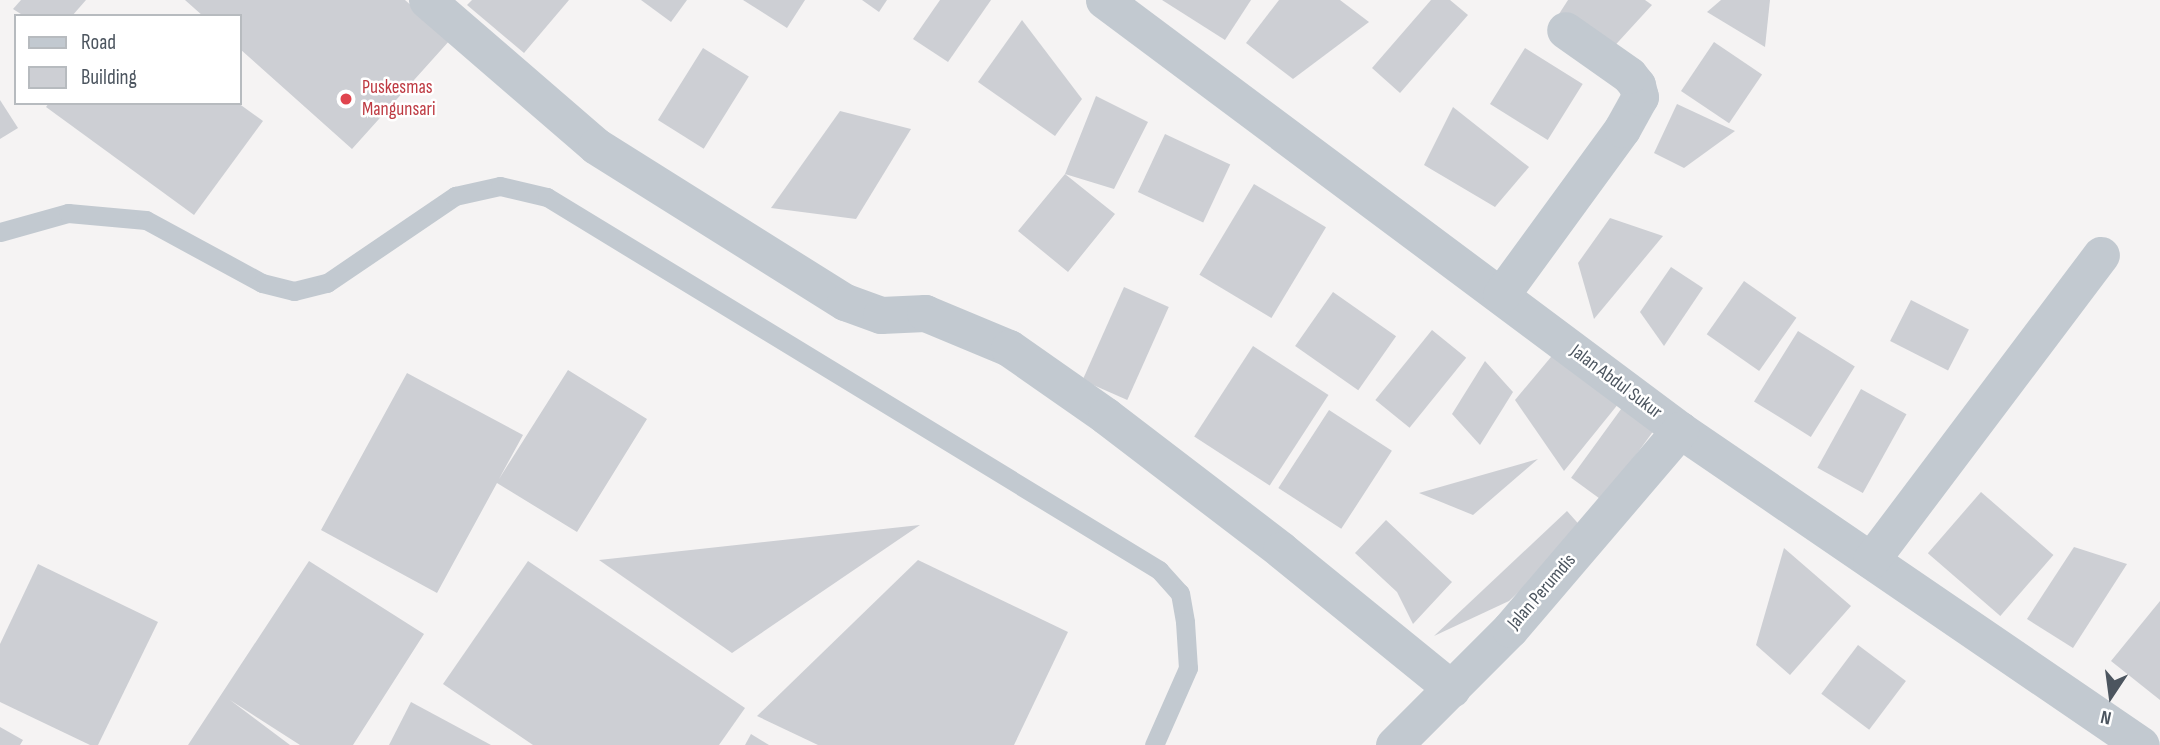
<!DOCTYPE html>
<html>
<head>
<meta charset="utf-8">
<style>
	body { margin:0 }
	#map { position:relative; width:2160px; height:745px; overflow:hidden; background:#f5f3f3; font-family:"Sofia Sans Condensed",sans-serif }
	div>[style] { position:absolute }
	.building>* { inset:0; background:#cdcfd4; transform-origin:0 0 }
	.lane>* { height:19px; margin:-9.5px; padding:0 9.5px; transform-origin:9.5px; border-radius:9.5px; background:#c2c9d0 }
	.street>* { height:37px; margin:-18.5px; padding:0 18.5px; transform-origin:18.5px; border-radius:18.5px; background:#c2c9d0 }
	.dots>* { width:19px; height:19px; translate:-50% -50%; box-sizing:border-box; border:4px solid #fff; border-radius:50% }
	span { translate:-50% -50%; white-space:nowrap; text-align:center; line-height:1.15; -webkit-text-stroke:5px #fff; paint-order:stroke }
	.health-label { font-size:19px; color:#be3a42 }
	.left { translate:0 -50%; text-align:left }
	.street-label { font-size:19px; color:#4c555f }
	.legend { position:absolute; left:14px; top:14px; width:228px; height:91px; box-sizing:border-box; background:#fff; border:2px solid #b7bbbf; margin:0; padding:9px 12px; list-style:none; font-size:21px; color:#4c555f }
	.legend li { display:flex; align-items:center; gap:14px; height:35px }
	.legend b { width:35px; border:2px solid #b7bbbf }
	.north { position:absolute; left:2076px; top:661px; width:70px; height:70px; -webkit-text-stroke:5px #fff; paint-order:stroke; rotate:193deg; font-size:19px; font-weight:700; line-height:28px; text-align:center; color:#4c555f }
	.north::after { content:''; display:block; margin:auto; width:24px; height:32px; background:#4c555f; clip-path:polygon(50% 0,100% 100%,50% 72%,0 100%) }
</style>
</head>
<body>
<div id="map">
	<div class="building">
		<div style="clip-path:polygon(21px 0,86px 0,72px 16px,24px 16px,13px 9px)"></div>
		<div style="clip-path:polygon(185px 0,405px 0,450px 40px,352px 149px,240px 49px,240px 16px,203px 16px)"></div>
		<div style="clip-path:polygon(472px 0,569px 0,524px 53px,467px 5px)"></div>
		<div style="clip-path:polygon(641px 0,687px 0,671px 22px)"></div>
		<div style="clip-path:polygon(743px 0,805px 0,787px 28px)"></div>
		<div style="clip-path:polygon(862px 0,887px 0,879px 12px)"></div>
		<div style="clip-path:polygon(940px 0,991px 0,948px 62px,913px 39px)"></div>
		<div style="clip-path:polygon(1162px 0,1251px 0,1225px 40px)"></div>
		<div style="clip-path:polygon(1279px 0,1340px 0,1369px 22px,1293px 79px,1246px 43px)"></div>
		<div style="clip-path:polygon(1431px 0,1450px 0,1468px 15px,1400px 93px,1372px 68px)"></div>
		<div style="clip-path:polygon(1568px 0,1645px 0,1652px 5px,1608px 53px,1559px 14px)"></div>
		<div style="clip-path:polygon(1721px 0,1770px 0,1765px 47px,1707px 12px)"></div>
		<div style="clip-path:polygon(1022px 20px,1082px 99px,1055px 136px,978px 82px)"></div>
		<div style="left:1714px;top:42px;width:58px;height:59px;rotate:34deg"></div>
		<div style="left:703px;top:48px;width:54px;height:85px;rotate:32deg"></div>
		<div style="left:1525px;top:48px;width:68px;height:66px;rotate:32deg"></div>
		<div style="clip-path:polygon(1096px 96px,1148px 122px,1114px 189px,1065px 174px,1115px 214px,1068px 272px,1018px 231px,1065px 174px)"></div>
		<div style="clip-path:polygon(0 100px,18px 128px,0 139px)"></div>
		<div style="clip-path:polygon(49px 103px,238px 103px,263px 121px,194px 215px,46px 107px)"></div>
		<div style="clip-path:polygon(1677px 104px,1735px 131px,1684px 168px,1654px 153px)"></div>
		<div style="clip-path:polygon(1453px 107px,1529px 167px,1495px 207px,1424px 165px)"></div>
		<div style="clip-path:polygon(840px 111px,911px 129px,856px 219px,771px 208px)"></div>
		<div style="left:1165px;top:134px;width:72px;height:64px;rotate:25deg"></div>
		<div style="left:1254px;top:184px;width:84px;height:106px;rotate:31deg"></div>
		<div style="clip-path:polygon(1610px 218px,1663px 236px,1594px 319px,1578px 263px)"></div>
		<div style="clip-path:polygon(1671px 267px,1703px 288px,1664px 346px,1640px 312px)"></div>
		<div style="left:1744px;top:281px;width:64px;height:65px;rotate:35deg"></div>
		<div style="left:1124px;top:287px;width:49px;height:102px;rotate:24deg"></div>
		<div style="left:1333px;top:292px;width:77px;height:66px;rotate:35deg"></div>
		<div style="left:1911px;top:300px;width:65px;height:46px;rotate:27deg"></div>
		<div style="left:1432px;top:330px;width:44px;height:90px;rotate:39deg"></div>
		<div style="left:1798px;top:331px;width:67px;height:83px;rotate:32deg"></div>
		<div style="left:1253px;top:346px;width:90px;height:108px;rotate:33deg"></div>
		<div style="clip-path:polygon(1556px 351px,1619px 403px,1564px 471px,1515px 400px)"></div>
		<div style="clip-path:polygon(1485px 361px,1513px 392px,1480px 445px,1452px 414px)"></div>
		<div style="clip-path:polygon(568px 370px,647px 419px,577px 532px,497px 483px,437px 593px,321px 530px,407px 373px,523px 435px,499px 479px)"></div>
		<div style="left:1861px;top:389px;width:52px;height:90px;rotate:29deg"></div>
		<div style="left:1624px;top:405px;width:39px;height:90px;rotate:36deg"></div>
		<div style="left:1329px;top:410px;width:75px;height:93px;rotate:33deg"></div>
		<div style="clip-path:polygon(1538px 459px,1473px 515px,1419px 493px)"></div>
		<div style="left:1981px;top:492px;width:96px;height:81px;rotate:41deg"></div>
		<div style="clip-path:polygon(1567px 511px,1584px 530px,1509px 601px,1434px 636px)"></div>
		<div style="clip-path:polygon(1386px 520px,1452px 582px,1413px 624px,1397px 592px,1355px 553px)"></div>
		<div style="clip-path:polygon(920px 525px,732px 653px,599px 560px)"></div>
		<div style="clip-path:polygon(2074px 547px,2127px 564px,2073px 648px,2027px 619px)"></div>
		<div style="clip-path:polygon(1784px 548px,1851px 606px,1790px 675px,1756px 645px)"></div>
		<div style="clip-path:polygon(918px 560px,1068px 632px,1014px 745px,818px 745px,757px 716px)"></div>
		<div style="clip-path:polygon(309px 561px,424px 634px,353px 745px,300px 745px,230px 700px,290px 745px,188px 745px)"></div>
		<div style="clip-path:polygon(528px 561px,745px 708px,719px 745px,533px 745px,443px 684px)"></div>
		<div style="clip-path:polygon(38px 564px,158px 622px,98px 745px,90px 745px,0 702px,0 644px)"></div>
		<div style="clip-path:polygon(2160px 601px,2160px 700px,2111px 661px)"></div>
		<div style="left:1858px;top:645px;width:60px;height:61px;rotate:37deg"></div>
		<div style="clip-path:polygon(411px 702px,491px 745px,389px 745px)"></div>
		<div style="clip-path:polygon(0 727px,23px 740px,20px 745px,0 745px)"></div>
		<div style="clip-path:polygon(751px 734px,769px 745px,745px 745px)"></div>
	</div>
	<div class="lane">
		<div style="left:0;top:232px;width:71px;rotate:-15.6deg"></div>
		<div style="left:68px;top:213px;width:78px;rotate:5.1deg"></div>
		<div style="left:146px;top:220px;width:132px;rotate:28.5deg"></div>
		<div style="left:262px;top:283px;width:33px;rotate:14deg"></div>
		<div style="left:294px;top:291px;width:34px;rotate:-14deg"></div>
		<div style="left:327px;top:283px;width:155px;rotate:-34.2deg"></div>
		<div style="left:455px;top:196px;width:46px;rotate:-12.5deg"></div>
		<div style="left:500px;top:186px;width:48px;rotate:13.2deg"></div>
		<div style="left:547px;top:197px;width:717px;rotate:31.36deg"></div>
		<div style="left:1159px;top:570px;width:31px;rotate:48deg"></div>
		<div style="left:1180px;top:593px;width:29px;rotate:80deg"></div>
		<div style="left:1185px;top:622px;width:46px;rotate:86.3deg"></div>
		<div style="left:1188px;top:668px;width:84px;rotate:113.8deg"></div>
	</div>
	<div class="street">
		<div style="left:427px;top:0;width:223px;rotate:40.8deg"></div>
		<div style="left:596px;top:146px;width:294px;rotate:32.1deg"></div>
		<div style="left:845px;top:302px;width:38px;rotate:20deg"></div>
		<div style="left:881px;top:315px;width:44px;rotate:-2.6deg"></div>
		<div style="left:925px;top:313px;width:91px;rotate:22.6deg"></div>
		<div style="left:1009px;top:348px;width:118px;rotate:35deg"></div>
		<div style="left:1106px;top:416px;width:220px;rotate:37.4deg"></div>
		<div style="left:1281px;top:550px;width:220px;rotate:39.1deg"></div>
		<div style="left:1104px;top:0;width:719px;rotate:36.74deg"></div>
		<div style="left:1680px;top:430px;width:558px;rotate:34.34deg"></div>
		<div style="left:1501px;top:295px;width:205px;rotate:-53.9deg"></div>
		<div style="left:1622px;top:129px;width:37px;rotate:-61deg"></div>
		<div style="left:1640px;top:97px;width:12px;rotate:-104deg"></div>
		<div style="left:1637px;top:85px;width:13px;rotate:-129deg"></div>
		<div style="left:1629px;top:75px;width:78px;rotate:-144.9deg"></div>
		<div style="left:1871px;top:560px;width:382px;rotate:-53deg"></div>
		<div style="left:1394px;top:745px;width:164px;rotate:-45deg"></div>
		<div style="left:1510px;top:629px;width:262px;rotate:-49.5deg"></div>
	</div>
	<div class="dots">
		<div style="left:346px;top:99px;background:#e0444e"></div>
	</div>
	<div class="health-label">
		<span class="left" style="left:362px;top:99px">Puskesmas<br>Mangunsari</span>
	</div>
	<div class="street-label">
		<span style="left:1616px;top:382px;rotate:37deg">Jalan Abdul Sukur</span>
		<span style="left:1542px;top:592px;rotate:-49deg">Jalan Perumdis</span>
	</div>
	<ul class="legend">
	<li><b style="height:9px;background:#c2c9d0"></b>Road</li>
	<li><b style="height:19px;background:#cdcfd4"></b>Building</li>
	</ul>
	<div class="north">N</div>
</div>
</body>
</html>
